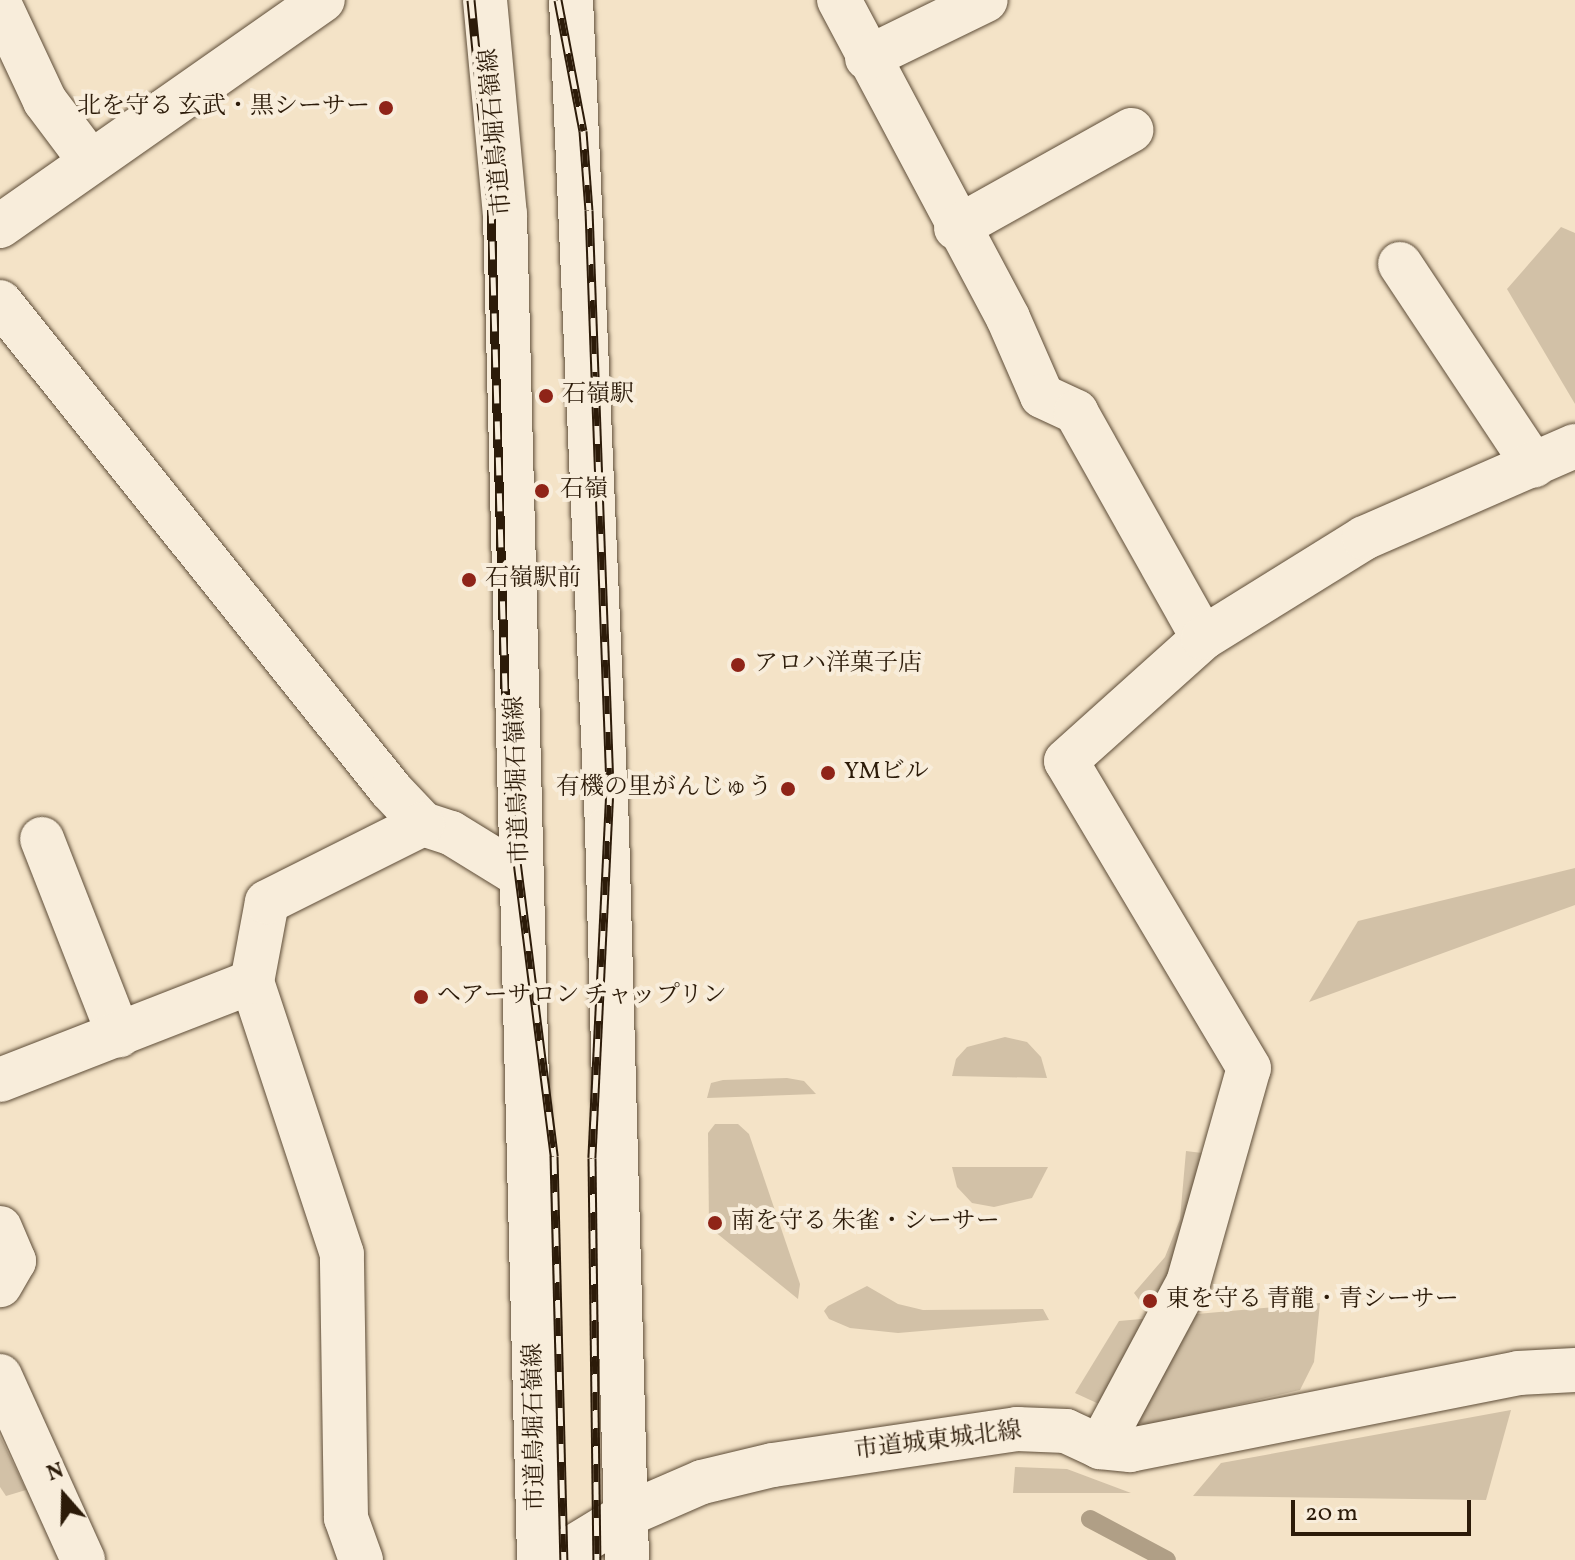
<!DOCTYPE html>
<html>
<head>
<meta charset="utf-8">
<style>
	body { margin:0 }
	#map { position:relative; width:1575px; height:1560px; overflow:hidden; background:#f4e3c7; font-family:Vollkorn,"Noto Serif JP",serif }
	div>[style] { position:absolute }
	.green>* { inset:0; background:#d2c1a7 }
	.stream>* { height:18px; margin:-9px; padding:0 9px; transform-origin:9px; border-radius:9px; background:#b09f86 }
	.roads { filter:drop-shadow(0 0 2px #5e4d38) drop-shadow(0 0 2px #5e4d38) }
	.street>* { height:44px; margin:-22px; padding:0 22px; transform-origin:22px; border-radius:22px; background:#f8eddb }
	.secondary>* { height:44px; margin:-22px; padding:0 22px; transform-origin:22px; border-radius:22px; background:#f8eddb }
	.rail>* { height:9px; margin-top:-4.5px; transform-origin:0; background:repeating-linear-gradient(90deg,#f8eddb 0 18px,#2c1b09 0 36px); box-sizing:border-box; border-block:2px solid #2c1b09 }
	.dots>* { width:22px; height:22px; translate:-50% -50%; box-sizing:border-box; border:4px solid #f8eddb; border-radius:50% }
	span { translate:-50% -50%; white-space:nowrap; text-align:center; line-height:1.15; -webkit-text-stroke:8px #f8eddb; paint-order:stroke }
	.poi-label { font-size:24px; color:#2c1b09 }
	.right { translate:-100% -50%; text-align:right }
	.left { translate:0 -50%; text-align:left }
	.street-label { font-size:24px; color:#2c1b09 }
	.north { position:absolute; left:24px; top:1456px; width:80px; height:80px; -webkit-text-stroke:6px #f8eddb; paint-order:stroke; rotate:340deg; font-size:22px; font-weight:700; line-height:32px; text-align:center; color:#2c1b09 }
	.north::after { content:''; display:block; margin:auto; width:28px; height:36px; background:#2c1b09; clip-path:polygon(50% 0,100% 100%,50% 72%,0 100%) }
	.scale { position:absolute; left:1291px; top:1500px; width:180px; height:36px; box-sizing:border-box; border:4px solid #2c1b09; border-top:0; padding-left:10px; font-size:24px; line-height:28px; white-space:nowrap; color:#2c1b09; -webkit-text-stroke:6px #f8eddb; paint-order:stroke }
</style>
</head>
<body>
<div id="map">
	<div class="green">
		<div style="clip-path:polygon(1561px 227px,1575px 233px,1575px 404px,1507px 289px)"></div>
		<div style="clip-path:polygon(1575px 868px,1575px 905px,1309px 1002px,1358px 921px)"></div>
		<div style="clip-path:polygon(1005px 1037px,1027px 1042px,1041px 1057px,1047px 1078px,952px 1076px,956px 1059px,967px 1047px)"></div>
		<div style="clip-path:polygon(787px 1078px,804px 1081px,816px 1094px,707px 1098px,711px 1083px,723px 1080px)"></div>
		<div style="clip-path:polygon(715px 1124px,738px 1124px,749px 1134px,800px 1284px,798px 1299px,709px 1227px,708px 1133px)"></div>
		<div style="clip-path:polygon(1186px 1151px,1202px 1153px,1160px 1311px,1148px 1312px,1134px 1293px,1165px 1257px,1180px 1219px)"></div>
		<div style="clip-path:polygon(952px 1167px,1048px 1167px,1032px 1198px,994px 1207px,972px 1203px,957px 1187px)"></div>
		<div style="clip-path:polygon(867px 1286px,898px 1304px,923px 1310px,1043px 1309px,1049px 1320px,898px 1333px,850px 1328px,829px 1319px,824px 1311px,828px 1306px)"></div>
		<div style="clip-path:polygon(1320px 1303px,1314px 1362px,1300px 1390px,1147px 1426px,1075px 1393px,1119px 1321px)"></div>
		<div style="clip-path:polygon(1511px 1410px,1486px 1500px,1193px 1496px,1221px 1463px)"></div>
		<div style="clip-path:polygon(0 1436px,26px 1490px,6px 1496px,0 1487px)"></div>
		<div style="clip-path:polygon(1015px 1467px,1067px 1469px,1131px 1493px,1013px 1493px)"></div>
	</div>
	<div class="stream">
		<div style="left:1090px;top:1519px;width:87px;rotate:28deg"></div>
	</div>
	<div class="roads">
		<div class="street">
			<div style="left:839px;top:0;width:360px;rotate:62deg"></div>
			<div style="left:1008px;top:318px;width:85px;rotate:66.4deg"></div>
			<div style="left:1042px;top:396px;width:38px;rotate:25deg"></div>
			<div style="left:1076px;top:412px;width:259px;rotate:60.7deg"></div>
			<div style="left:0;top:5px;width:106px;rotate:64.9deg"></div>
			<div style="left:45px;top:101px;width:75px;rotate:53.1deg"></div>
			<div style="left:867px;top:58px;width:132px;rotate:-26deg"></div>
			<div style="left:956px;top:228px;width:201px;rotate:-29.2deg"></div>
			<div style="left:1400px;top:264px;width:242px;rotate:56.4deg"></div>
			<div style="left:0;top:302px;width:625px;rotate:51.3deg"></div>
			<div style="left:391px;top:790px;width:47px;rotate:46.7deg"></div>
			<div style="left:423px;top:824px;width:29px;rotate:18deg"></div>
			<div style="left:451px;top:833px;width:82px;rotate:31.6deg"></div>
			<div style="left:42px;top:839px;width:211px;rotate:68.6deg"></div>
			<div style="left:0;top:1080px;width:270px;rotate:-21.3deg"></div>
			<div style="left:0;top:1228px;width:36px;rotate:67deg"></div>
			<div style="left:14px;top:1261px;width:28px;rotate:120deg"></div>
			<div style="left:0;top:1376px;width:202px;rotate:65.7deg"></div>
			<div style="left:1100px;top:1447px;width:186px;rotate:-61.8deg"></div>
			<div style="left:1188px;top:1283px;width:223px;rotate:-74.2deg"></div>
			<div style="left:1249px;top:1068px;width:357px;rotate:-120.8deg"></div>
			<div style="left:1066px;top:761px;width:184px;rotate:-41.9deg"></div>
			<div style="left:1203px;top:638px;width:190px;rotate:-31.8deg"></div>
			<div style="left:1364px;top:538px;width:230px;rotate:-23.6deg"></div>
			<div style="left:361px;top:1560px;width:45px;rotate:-109.7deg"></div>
			<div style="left:346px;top:1518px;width:264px;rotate:-90.9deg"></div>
			<div style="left:342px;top:1254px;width:287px;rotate:-108.3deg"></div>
			<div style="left:252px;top:982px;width:81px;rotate:-79.4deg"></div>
			<div style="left:267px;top:902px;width:174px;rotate:-26.6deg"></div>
			<div style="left:552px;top:1560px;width:87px;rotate:-31.3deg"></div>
			<div style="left:626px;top:1515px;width:83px;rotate:-23.5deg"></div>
			<div style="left:702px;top:1482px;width:73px;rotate:-13.5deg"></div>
			<div style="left:773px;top:1465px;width:247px;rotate:-8.4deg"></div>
			<div style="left:1017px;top:1429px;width:49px;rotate:2.3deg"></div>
			<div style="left:1066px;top:1431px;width:38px;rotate:25deg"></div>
			<div style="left:1100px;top:1447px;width:30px;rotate:6deg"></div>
			<div style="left:1130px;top:1450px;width:396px;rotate:-11.2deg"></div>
			<div style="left:1518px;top:1373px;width:57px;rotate:-3deg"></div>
		</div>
		<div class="secondary">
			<div style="left:485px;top:0;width:215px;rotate:84.7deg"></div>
			<div style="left:505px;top:214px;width:1346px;rotate:88.55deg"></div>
			<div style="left:571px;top:0;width:830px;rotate:87.51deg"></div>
			<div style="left:607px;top:829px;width:731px;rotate:88.43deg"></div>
			<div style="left:0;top:226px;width:394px;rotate:-35deg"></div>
		</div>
	</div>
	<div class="rail">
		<div style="left:471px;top:0;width:206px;rotate:84.4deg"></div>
		<div style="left:491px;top:205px;width:585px;rotate:88.34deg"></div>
		<div style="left:508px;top:790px;width:369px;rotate:82.8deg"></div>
		<div style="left:554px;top:1156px;width:404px;rotate:88.6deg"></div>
		<div style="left:558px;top:0;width:133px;rotate:79.2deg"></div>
		<div style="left:583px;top:131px;width:79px;rotate:85.7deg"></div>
		<div style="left:589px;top:210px;width:577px;rotate:87.92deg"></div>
		<div style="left:610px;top:787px;width:371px;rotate:92.8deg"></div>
		<div style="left:592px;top:1158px;width:402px;rotate:89.3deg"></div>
	</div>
	<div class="dots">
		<div style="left:386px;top:108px;background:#8f2418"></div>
		<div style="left:546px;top:396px;background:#8f2418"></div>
		<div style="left:542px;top:491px;background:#8f2418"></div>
		<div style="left:469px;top:580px;background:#8f2418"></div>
		<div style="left:738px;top:665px;background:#8f2418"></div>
		<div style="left:828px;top:773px;background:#8f2418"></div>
		<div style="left:788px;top:789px;background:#8f2418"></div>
		<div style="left:421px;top:997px;background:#8f2418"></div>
		<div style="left:715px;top:1223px;background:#8f2418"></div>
		<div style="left:1150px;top:1301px;background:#8f2418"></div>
	</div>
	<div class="poi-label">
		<span class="right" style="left:370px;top:108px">北を守る 玄武・黒シーサー</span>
		<span class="left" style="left:562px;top:396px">石嶺駅</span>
		<span class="left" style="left:560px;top:491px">石嶺</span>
		<span class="left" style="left:485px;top:580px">石嶺駅前</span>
		<span class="left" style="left:754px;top:665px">アロハ洋菓子店</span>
		<span class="left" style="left:844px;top:773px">YMビル</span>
		<span class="right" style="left:772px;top:789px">有機の里がんじゅう</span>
		<span class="left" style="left:437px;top:997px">ヘアーサロン チャップリン</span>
		<span class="left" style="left:731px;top:1223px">南を守る 朱雀・シーサー</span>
		<span class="left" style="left:1166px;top:1301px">東を守る 青龍・青シーサー</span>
	</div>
	<div class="street-label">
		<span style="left:497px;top:132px;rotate:-95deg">市道鳥堀石嶺線</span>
		<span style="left:519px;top:780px;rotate:-92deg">市道鳥堀石嶺線</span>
		<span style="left:536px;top:1427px;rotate:-91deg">市道鳥堀石嶺線</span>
		<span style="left:938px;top:1442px;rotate:-7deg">市道城東城北線</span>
	</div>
	<div class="north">N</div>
	<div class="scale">20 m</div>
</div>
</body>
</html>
